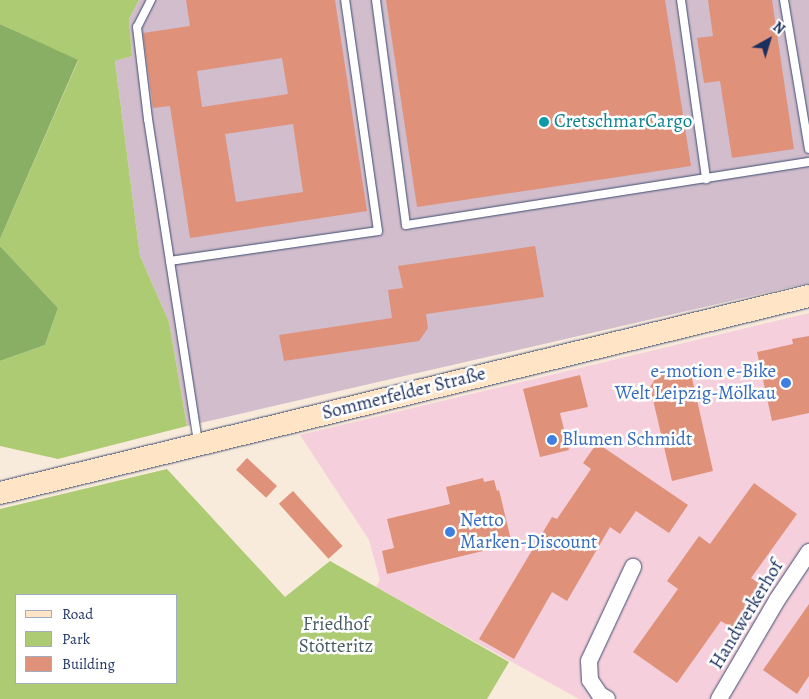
<!DOCTYPE html>
<html>
<head>
<meta charset="utf-8">
<style>
	body { margin:0 }
	#map { position:relative; width:809px; height:699px; overflow:hidden; background:#f9ebdb; font-family:Alegreya,serif }
	div>[style] { position:absolute }
	.built>* { inset:0; background:#f5cfdb }
	.industrial>* { inset:0; background:#d1bdcc }
	.green>* { inset:0; background:#accb73 }
	.forest>* { inset:0; background:#89af65 }
	.building>* { inset:0; background:#df917a; transform-origin:0 0 }
	.roads { filter:drop-shadow(0 0 1px #3c4b71) drop-shadow(0 0 1px #3c4b71) }
	.lane>* { height:8px; margin:-4px; padding:0 4px; transform-origin:4px; border-radius:4px; background:#fff }
	.street>* { height:16px; margin:-8px; padding:0 8px; transform-origin:8px; border-radius:8px; background:#fff }
	.secondary>* { height:22px; margin:-11px; padding:0 11px; transform-origin:11px; border-radius:11px; background:#ffe4c6 }
	.dots>* { width:14px; height:14px; translate:-50% -50%; box-sizing:border-box; border:2px solid #fff; border-radius:50% }
	span { translate:-50% -50%; white-space:nowrap; text-align:center; line-height:1.15; -webkit-text-stroke:5px #fff; paint-order:stroke }
	.culture-label { font-size:19px; color:#0d838f }
	.left { translate:0 -50%; text-align:left }
	.shop-label { font-size:19px; color:#366cbe }
	.right { translate:-100% -50%; text-align:right }
	.street-label { font-size:19px; color:#1b2f5e }
	.park-label { font-size:19px; color:#465e64 }
	.legend { position:absolute; left:15px; top:594px; width:162px; height:90px; box-sizing:border-box; background:#fff; border:1px solid #a4acbf; margin:0; padding:6px 9px; list-style:none; font-size:15px; color:#1b2f5e }
	.legend li { display:flex; align-items:center; gap:10px; height:25px }
	.legend b { width:25px; border:1px solid #a4acbf }
	.north { position:absolute; left:744px; top:15px; width:50px; height:50px; -webkit-text-stroke:4px #fff; paint-order:stroke; rotate:39deg; font-size:14px; font-weight:700; line-height:20px; text-align:center; color:#1b2f5e }
	.north::after { content:''; display:block; margin:auto; width:18px; height:22px; background:#1b2f5e; clip-path:polygon(50% 0,100% 100%,50% 72%,0 100%) }
</style>
</head>
<body>
<div id="map">
	<div class="built">
		<div style="clip-path:polygon(809px 313px,809px 699px,579px 699px,376px 587px,380px 580px,369px 540px,300px 435px)"></div>
	</div>
	<div class="industrial">
		<div style="clip-path:polygon(139px 0,809px 0,809px 283px,187px 426px,169px 322px,140px 256px,115px 61px,132px 56px,129px 19px)"></div>
	</div>
	<div class="green">
		<div style="clip-path:polygon(0 0,139px 0,129px 19px,132px 56px,115px 61px,140px 256px,169px 322px,187px 426px,58px 459px,0 446px,0 361px,45px 345px,58px 308px,0 246px,0 239px,78px 61px,0 24px)"></div>
		<div style="clip-path:polygon(evenodd,167px 469px,285px 597px,330px 561px,509px 662px,487px 699px,0 699px,0 509px,167px 469px,16px 595px,176px 595px,176px 683px,16px 683px,16px 595px)"></div>
	</div>
	<div class="forest">
		<div style="clip-path:polygon(0 24px,78px 60px,0 239px)"></div>
		<div style="clip-path:polygon(0 246px,58px 308px,45px 345px,0 361px)"></div>
	</div>
	<div class="building">
		<div style="clip-path:polygon(evenodd,186px 0,335px 0,367px 211px,190px 238px,170px 106px,153px 108px,143px 33px,190px 26px,186px 0,282px 58px,288px 94px,202px 107px,197px 71px,282px 58px,186px 0,293px 124px,303px 192px,236px 202px,225px 134px,293px 124px)"></div>
		<div style="clip-path:polygon(386px 0,665px 0,691px 166px,417px 207px)"></div>
		<div style="clip-path:polygon(708px 0,772px 0,794px 149px,732px 158px,720px 81px,704px 83px,697px 38px,713px 36px)"></div>
		<div style="clip-path:polygon(535px 246px,544px 297px,426px 314px,428px 328px,419px 341px,284px 361px,279px 335px,392px 318px,388px 290px,403px 288px,398px 266px)"></div>
		<div style="clip-path:polygon(809px 336px,809px 413px,772px 421px,757px 352px,793px 344px,792px 339px)"></div>
		<div style="clip-path:polygon(682px 370px,692px 378px,713px 471px,672px 481px,650px 387px,657px 376px)"></div>
		<div style="clip-path:polygon(580px 375px,588px 407px,560px 413px,569px 450px,540px 457px,523px 389px)"></div>
		<div style="clip-path:polygon(597px 443px,688px 505px,669px 533px,636px 511px,620px 534px,610px 527px,567px 601px,552px 592px,514px 659px,479px 639px,552px 517px,557px 519px,591px 469px,583px 463px)"></div>
		<div style="left:247px;top:458px;width:41px;height:16px;rotate:43deg"></div>
		<div style="clip-path:polygon(483px 478px,484px 482px,494px 480px,497px 491px,499px 490px,512px 544px,387px 574px,382px 551px,394px 548px,387px 519px,450px 504px,446px 487px)"></div>
		<div style="clip-path:polygon(754px 483px,797px 514px,751px 578px,762px 585px,732px 628px,721px 621px,677px 683px,633px 652px,678px 589px,667px 581px,699px 536px,710px 544px)"></div>
		<div style="left:293px;top:491px;width:74px;height:19px;rotate:48deg"></div>
		<div style="clip-path:polygon(809px 604px,809px 676px,797px 694px,763px 670px)"></div>
	</div>
	<div class="roads">
		<div class="lane">
			<div style="left:151px;top:0;width:30px;rotate:117deg"></div>
			<div style="left:137px;top:27px;width:93px;rotate:83.2deg"></div>
			<div style="left:148px;top:119px;width:328px;rotate:81.2deg"></div>
			<div style="left:376px;top:0;width:227px;rotate:82.4deg"></div>
			<div style="left:406px;top:225px;width:408px;rotate:-8.9deg"></div>
			<div style="left:681px;top:0;width:181px;rotate:82deg"></div>
			<div style="left:784px;top:0;width:151px;rotate:80.5deg"></div>
			<div style="left:170px;top:261px;width:210px;rotate:-8.2deg"></div>
			<div style="left:378px;top:231px;width:233px;rotate:-98.1deg"></div>
		</div>
		<div class="street">
			<div style="left:607px;top:699px;width:8px;rotate:-150deg"></div>
			<div style="left:600px;top:695px;width:18px;rotate:-124deg"></div>
			<div style="left:590px;top:680px;width:19px;rotate:-93deg"></div>
			<div style="left:589px;top:661px;width:104px;rotate:-64.9deg"></div>
			<div style="left:719px;top:699px;width:115px;rotate:-59.6deg"></div>
			<div style="left:777px;top:600px;width:58px;rotate:-56.3deg"></div>
		</div>
		<div class="secondary">
			<div style="left:0;top:493px;width:833px;rotate:-13.69deg"></div>
		</div>
	</div>
	<div class="dots">
		<div style="left:544px;top:122px;background:#0f9aa8"></div>
		<div style="left:786px;top:383px;background:#3f7fe0"></div>
		<div style="left:552px;top:440px;background:#3f7fe0"></div>
		<div style="left:450px;top:532px;background:#3f7fe0"></div>
	</div>
	<div class="culture-label">
		<span class="left" style="left:554px;top:122px">CretschmarCargo</span>
	</div>
	<div class="shop-label">
		<span class="right" style="left:776px;top:383px">e-motion e-Bike<br>Welt Leipzig-Mölkau</span>
		<span class="left" style="left:562px;top:440px">Blumen Schmidt</span>
		<span class="left" style="left:460px;top:532px">Netto<br>Marken-Discount</span>
	</div>
	<div class="street-label">
		<span style="left:404px;top:394px;rotate:-14deg">Sommerfelder Straße</span>
		<span style="left:747px;top:615px;rotate:-59deg">Handwerkerhof</span>
	</div>
	<div class="park-label">
		<span style="left:336px;top:636px">Friedhof<br>Stötteritz</span>
	</div>
	<ul class="legend">
	<li><b style="height:6px;background:#ffe4c6"></b>Road</li>
	<li><b style="height:14px;background:#accb73"></b>Park</li>
	<li><b style="height:14px;background:#df917a"></b>Building</li>
	</ul>
	<div class="north">N</div>
</div>
</body>
</html>
